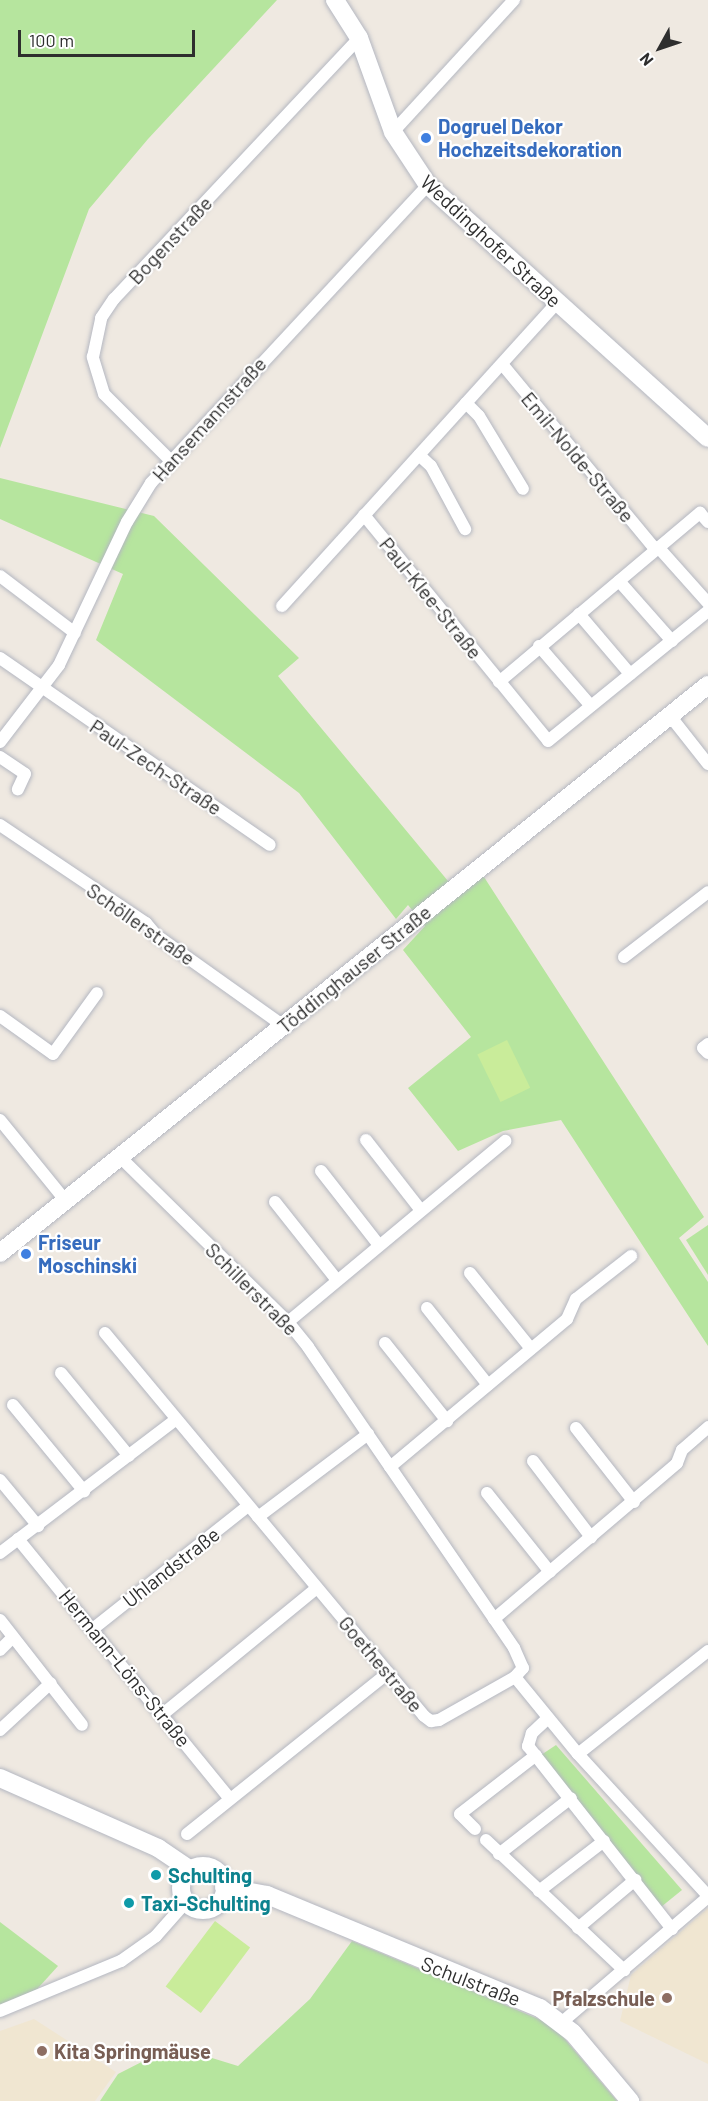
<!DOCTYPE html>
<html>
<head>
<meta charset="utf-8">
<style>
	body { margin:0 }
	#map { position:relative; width:708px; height:2101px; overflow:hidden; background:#efe9e1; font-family:Barlow,sans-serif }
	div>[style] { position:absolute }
	.education>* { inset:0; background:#f0e6d1 }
	.green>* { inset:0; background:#b6e59e }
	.pitch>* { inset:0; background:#c9ec9a; transform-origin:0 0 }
	.roads { filter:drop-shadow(0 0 2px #b4b7c1) drop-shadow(0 0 2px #b4b7c1) }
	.street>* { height:12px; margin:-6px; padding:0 6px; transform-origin:6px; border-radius:6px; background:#fff }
	.secondary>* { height:18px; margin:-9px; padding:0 9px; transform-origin:9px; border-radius:9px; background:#fff }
	.secondary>.ring { margin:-9px; padding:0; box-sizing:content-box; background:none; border:18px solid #fff; border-radius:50% }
	.dots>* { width:16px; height:16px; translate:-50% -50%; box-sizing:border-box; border:3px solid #fff; border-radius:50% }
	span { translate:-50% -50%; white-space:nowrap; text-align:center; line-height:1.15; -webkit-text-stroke:4.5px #fff; paint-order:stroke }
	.shop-label { font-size:20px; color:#366cbe; font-weight:700 }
	.left { translate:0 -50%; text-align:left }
	.street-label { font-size:20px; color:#2e2e2e }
	.culture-label { font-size:20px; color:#0d838f; font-weight:700 }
	.education-label { font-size:20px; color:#785e54; font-weight:700 }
	.right { translate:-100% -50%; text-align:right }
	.north { position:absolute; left:630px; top:18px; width:60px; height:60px; -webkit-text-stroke:4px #fff; paint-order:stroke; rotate:230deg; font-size:16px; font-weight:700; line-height:24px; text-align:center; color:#2e2e2e }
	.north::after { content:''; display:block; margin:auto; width:21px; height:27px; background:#2e2e2e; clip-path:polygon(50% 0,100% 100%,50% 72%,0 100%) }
	.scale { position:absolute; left:18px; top:30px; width:177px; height:27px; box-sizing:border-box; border:3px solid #2e2e2e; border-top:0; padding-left:8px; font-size:18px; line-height:21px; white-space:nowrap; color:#2e2e2e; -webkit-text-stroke:4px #fff; paint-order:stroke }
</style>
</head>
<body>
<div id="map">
	<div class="education">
		<div style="clip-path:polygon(708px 1908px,708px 2064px,620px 2021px,631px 1975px)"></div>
		<div style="clip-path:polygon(34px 2019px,116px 2072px,95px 2101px,0 2101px,0 2031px)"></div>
	</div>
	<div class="green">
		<div style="clip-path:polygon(0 0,277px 0,148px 139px,89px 209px,0 448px)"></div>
		<div style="clip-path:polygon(0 478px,154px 516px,299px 658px,278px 676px,448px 881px,484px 877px,704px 1217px,679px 1238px,708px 1282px,708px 1346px,561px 1120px,503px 1131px,458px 1151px,408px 1088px,471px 1037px,403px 950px,425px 926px,408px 905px,396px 919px,299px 793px,96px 640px,123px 574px,0 519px)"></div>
		<div style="clip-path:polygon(708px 1225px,708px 1275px,686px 1240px)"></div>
		<div style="clip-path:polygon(556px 1745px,682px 1890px,661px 1907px,541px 1755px)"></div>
		<div style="clip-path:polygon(0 1922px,58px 1966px,30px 1997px,0 2007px)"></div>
		<div style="clip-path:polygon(352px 1941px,553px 2025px,617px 2101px,100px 2101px,118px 2074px,173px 2046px,238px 2066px,310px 1999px)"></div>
	</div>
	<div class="pitch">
		<div style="left:507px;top:1040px;width:53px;height:33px;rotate:64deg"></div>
		<div style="left:215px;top:1921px;width:44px;height:82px;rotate:37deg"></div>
	</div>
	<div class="roads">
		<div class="street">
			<div style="left:393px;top:132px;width:179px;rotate:-47.5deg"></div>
			<div style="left:502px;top:364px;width:240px;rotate:50.4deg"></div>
			<div style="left:466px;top:403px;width:18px;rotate:45deg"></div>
			<div style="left:479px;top:416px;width:85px;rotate:58.9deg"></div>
			<div style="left:419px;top:455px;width:16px;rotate:43deg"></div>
			<div style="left:431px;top:466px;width:72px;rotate:61.6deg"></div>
			<div style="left:170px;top:460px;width:93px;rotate:-135deg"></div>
			<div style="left:104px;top:394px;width:39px;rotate:-107deg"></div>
			<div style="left:93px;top:357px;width:40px;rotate:-78deg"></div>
			<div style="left:101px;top:318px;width:23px;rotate:-56deg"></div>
			<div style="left:114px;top:299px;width:358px;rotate:-46.8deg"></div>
			<div style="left:364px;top:515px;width:291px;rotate:50.8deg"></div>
			<div style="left:548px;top:741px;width:206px;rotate:-39.1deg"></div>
			<div style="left:658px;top:547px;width:75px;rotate:48.2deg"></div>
			<div style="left:0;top:576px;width:94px;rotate:37.2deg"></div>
			<div style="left:619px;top:581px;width:80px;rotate:48.5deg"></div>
			<div style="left:282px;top:606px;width:409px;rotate:-47.8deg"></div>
			<div style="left:579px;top:614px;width:79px;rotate:49.6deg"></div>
			<div style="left:539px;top:646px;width:79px;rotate:49.1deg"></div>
			<div style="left:0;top:658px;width:328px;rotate:34.7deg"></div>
			<div style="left:499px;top:682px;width:263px;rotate:-40.1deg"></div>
			<div style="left:700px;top:513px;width:12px;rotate:48deg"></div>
			<div style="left:671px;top:717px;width:60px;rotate:51.8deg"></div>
			<div style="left:0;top:742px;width:97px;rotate:-52.5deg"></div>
			<div style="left:59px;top:665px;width:158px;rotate:-64.6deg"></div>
			<div style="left:127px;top:522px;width:46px;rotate:-58.4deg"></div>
			<div style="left:151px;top:483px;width:407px;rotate:-47.1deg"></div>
			<div style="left:0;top:757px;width:30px;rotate:34deg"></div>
			<div style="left:25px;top:774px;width:17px;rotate:115deg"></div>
			<div style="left:0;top:825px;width:176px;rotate:33.9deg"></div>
			<div style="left:146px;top:923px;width:16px;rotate:50deg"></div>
			<div style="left:156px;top:935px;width:155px;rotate:35.5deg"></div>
			<div style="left:624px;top:957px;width:106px;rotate:-37.7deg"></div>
			<div style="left:0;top:1016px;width:65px;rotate:35.6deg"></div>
			<div style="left:53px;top:1054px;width:75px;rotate:-54.2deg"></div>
			<div style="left:708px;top:1044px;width:6px;rotate:141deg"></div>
			<div style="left:703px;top:1048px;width:7px;rotate:45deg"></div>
			<div style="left:0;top:1120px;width:103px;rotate:50.9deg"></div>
			<div style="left:366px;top:1140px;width:88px;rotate:52deg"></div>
			<div style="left:120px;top:1157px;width:235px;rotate:44.5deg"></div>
			<div style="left:288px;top:1322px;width:32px;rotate:51deg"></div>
			<div style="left:308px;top:1347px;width:365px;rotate:55.6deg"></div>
			<div style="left:514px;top:1648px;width:22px;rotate:66deg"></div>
			<div style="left:523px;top:1668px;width:12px;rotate:132deg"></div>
			<div style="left:321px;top:1171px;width:93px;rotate:52deg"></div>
			<div style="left:275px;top:1202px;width:98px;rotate:51.6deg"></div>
			<div style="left:470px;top:1273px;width:97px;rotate:51.2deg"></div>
			<div style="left:427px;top:1308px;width:98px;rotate:51.6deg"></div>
			<div style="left:288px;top:1322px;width:283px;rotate:-39.8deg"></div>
			<div style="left:105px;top:1333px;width:498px;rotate:50.2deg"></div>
			<div style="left:424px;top:1716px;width:9px;rotate:36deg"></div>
			<div style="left:431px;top:1721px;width:8px;rotate:-7deg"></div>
			<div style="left:439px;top:1720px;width:87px;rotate:-29.5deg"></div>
			<div style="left:515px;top:1677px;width:99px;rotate:50.7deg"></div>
			<div style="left:578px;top:1754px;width:193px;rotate:47.5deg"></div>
			<div style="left:385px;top:1343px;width:100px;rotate:51.5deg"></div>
			<div style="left:61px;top:1373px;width:107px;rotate:50.7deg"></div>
			<div style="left:13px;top:1405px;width:112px;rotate:50.5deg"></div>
			<div style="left:576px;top:1428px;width:94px;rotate:51.9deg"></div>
			<div style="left:533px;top:1461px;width:96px;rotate:52.7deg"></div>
			<div style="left:390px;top:1467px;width:231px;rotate:-39.9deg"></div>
			<div style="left:567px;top:1319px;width:22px;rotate:-66deg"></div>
			<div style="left:576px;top:1299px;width:70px;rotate:-38deg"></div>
			<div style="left:0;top:1480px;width:60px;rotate:50.4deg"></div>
			<div style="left:487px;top:1493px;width:101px;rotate:51.4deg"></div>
			<div style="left:258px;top:1517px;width:138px;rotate:-37deg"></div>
			<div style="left:18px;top:1539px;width:335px;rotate:50.8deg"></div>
			<div style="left:0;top:1553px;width:220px;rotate:-37.2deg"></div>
			<div style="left:494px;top:1619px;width:240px;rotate:-40.4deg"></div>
			<div style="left:677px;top:1463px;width:14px;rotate:-69deg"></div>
			<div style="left:682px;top:1450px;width:35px;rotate:-41deg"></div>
			<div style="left:0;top:1620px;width:133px;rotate:52deg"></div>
			<div style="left:94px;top:1628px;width:196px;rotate:-38.4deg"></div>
			<div style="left:0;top:1650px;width:18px;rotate:-45deg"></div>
			<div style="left:163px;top:1714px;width:199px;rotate:-39.3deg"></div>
			<div style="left:547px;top:1719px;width:21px;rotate:137deg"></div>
			<div style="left:532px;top:1733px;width:14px;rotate:107deg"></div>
			<div style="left:528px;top:1746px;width:233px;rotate:51.8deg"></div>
			<div style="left:0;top:1730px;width:69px;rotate:-42.7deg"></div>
			<div style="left:578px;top:1754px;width:166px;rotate:-38.4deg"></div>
			<div style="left:475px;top:1829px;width:21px;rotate:-135deg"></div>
			<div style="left:460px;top:1814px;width:96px;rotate:-37.8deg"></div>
			<div style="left:187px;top:1834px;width:258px;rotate:-38.7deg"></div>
			<div style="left:486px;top:1840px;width:190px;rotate:43.3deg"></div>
			<div style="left:499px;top:1854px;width:91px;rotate:-37.9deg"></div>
			<div style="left:539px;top:1891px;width:82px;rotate:-37.6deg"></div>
			<div style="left:578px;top:1928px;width:75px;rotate:-40.1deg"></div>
			<div style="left:0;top:2011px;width:131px;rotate:-22.5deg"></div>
			<div style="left:121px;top:1961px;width:43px;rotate:-35.5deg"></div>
			<div style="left:156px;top:1936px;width:45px;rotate:-48.6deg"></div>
			<div style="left:561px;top:2023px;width:194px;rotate:-40.6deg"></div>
		</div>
		<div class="secondary">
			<div style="left:335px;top:0;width:45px;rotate:57.7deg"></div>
			<div style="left:359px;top:38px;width:100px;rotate:70.1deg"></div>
			<div style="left:393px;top:132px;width:64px;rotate:56.6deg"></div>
			<div style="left:428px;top:185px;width:377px;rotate:42.1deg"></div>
			<div style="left:0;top:1253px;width:908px;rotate:-38.74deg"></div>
			<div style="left:0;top:1778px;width:173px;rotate:23.9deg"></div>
			<div style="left:158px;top:1848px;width:40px;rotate:34deg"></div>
			<div class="ring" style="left:181px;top:1866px;width:26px;height:26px"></div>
			<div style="left:224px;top:1887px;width:44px;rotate:10.5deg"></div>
			<div style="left:267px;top:1895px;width:295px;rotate:22.5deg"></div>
			<div style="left:540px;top:2008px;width:41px;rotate:37.1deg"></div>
			<div style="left:573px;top:2033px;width:89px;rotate:50deg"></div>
		</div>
	</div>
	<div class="dots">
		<div style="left:426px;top:138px;background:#3f7fe0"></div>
		<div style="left:26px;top:1254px;background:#3f7fe0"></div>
		<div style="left:156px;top:1875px;background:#0f9aa8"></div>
		<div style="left:129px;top:1903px;background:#0f9aa8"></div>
		<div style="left:667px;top:1998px;background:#8d6e63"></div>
		<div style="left:42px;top:2051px;background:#8d6e63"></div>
	</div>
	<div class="shop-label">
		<span class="left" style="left:438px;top:138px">Dogruel Dekor<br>Hochzeitsdekoration</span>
		<span class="left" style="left:38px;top:1254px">Friseur<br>Moschinski</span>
	</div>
	<div class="street-label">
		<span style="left:170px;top:240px;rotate:-47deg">Bogenstraße</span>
		<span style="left:491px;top:241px;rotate:43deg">Weddinghofer Straße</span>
		<span style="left:209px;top:419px;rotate:-48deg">Hansemannstraße</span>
		<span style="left:578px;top:457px;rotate:50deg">Emil-Nolde-Straße</span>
		<span style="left:431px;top:598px;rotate:51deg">Paul-Klee-Straße</span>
		<span style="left:156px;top:767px;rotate:34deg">Paul-Zech-Straße</span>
		<span style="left:141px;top:924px;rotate:35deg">Schöllerstraße</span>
		<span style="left:354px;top:969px;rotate:-39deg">Töddinghauser Straße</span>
		<span style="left:252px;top:1289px;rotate:45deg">Schillerstraße</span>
		<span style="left:171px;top:1567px;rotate:-38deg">Uhlandstraße</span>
		<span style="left:381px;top:1664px;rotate:50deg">Goethestraße</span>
		<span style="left:125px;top:1668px;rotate:51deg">Hermann-Löns-Straße</span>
		<span style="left:471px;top:1981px;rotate:21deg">Schulstraße</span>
	</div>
	<div class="culture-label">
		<span class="left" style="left:168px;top:1875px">Schulting</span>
		<span class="left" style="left:141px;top:1903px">Taxi-Schulting</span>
	</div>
	<div class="education-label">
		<span class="right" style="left:655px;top:1998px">Pfalzschule</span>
		<span class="left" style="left:54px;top:2051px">Kita Springmäuse</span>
	</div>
	<div class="north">N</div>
	<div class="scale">100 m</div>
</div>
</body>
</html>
